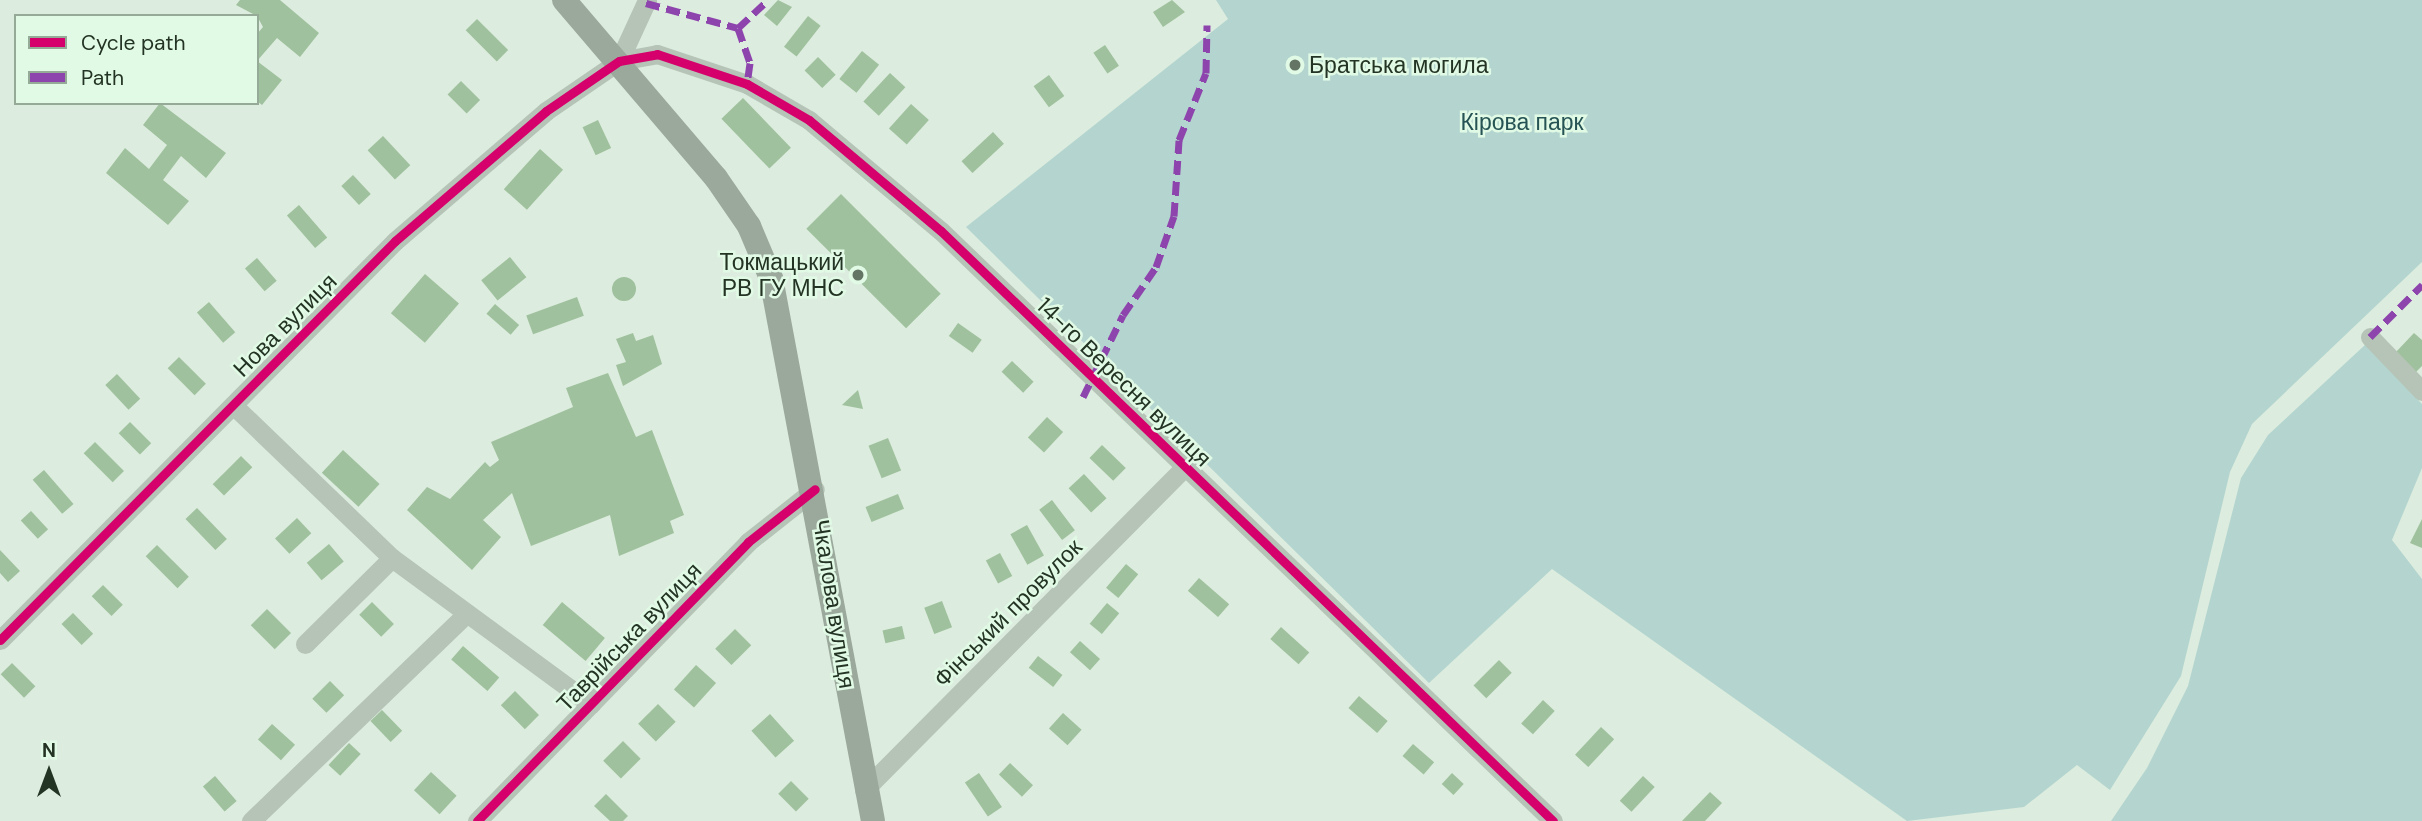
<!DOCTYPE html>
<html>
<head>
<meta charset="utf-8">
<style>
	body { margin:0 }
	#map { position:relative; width:2422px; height:821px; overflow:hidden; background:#dcecde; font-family:"DM Sans",sans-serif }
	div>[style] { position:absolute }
	.green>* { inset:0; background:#b4d5cf }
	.building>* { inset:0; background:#9fc19d; transform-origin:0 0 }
	.round { border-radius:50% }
	.minor>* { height:19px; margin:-9.5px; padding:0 9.5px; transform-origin:9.5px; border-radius:9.5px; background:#b5c4b7 }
	.major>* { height:24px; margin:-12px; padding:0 12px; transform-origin:12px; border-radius:12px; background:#9ba99c }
	.quiet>* { height:7px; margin-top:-3.5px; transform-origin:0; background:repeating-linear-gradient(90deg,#8e44ad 0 14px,transparent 0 21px) }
	.cycleway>* { height:9px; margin:-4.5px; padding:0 4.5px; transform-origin:4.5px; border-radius:4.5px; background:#d6006c }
	.dots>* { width:19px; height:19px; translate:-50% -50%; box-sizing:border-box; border:4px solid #e1fae6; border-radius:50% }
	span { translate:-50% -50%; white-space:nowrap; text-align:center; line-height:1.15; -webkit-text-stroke:5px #e1fae6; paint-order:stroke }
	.poi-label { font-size:23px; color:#243424 }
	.left { translate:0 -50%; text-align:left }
	.right { translate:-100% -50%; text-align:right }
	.park-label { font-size:23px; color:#265354 }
	.street-label { font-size:23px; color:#243424 }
	.legend { position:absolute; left:14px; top:14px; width:245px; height:91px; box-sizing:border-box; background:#e1fae6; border:2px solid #95ab98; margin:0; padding:9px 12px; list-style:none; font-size:21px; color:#243424 }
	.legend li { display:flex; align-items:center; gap:14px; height:35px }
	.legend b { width:35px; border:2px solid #95ab98 }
	.north { position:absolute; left:14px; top:737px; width:70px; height:70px; -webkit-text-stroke:5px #e1fae6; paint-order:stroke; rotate:0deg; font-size:19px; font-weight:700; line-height:28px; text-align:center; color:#243424 }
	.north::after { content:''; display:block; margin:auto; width:24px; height:32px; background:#243424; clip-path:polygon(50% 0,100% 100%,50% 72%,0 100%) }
</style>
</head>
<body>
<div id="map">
	<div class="green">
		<div style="clip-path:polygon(1216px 0,2422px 0,2422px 262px,2252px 424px,2230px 472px,2181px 676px,2110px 790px,2077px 765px,2024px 807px,1907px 821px,1552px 569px,1429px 683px,966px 227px,1228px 19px)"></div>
		<div style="clip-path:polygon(2366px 344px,2422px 404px,2422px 468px,2392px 540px,2422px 579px,2422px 821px,2111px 821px,2147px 768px,2188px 686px,2241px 478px,2268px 435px)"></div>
	</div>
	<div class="building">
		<div style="clip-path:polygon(240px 0,280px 0,319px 33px,300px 57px,277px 38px,257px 61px,282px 80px,262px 105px,257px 101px,257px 34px,263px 27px,257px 16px,236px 5px)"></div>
		<div style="clip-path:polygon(778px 0,792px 7px,777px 26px,764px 15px)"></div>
		<div style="clip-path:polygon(1172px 0,1185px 12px,1163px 27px,1153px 12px)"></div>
		<div style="left:808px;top:16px;width:16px;height:39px;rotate:38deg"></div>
		<div style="left:477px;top:19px;width:44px;height:16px;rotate:45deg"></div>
		<div style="left:1105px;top:45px;width:25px;height:14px;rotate:56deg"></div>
		<div style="left:862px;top:51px;width:22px;height:36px;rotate:39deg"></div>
		<div style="left:818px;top:57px;width:25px;height:19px;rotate:45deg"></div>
		<div style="left:890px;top:73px;width:21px;height:39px;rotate:43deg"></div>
		<div style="left:1049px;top:75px;width:26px;height:19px;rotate:54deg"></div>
		<div style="left:461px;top:81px;width:27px;height:19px;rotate:45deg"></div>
		<div style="left:743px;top:98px;width:69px;height:30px;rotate:46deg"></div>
		<div style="clip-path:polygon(160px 103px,226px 153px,206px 178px,181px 156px,163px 180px,189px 201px,168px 225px,106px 173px,125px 148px,149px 169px,167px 145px,143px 125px)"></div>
		<div style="left:911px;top:104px;width:24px;height:33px;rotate:42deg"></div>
		<div style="left:598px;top:120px;width:31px;height:17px;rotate:65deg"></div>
		<div style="left:993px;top:132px;width:16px;height:43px;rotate:47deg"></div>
		<div style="left:383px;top:136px;width:40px;height:21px;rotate:47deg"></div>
		<div style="left:540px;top:149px;width:31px;height:54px;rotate:42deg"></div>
		<div style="left:353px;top:175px;width:26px;height:16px;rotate:47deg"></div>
		<div style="left:841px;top:194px;width:141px;height:49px;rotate:45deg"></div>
		<div style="left:299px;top:205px;width:43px;height:16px;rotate:49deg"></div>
		<div style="left:510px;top:257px;width:26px;height:37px;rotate:51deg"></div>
		<div style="left:257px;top:258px;width:30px;height:16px;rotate:49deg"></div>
		<div style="left:425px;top:274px;width:45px;height:52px;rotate:41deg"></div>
		<div class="round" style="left:612px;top:277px;width:24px;height:24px"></div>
		<div style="left:577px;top:297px;width:20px;height:54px;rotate:70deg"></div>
		<div style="left:209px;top:302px;width:40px;height:16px;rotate:49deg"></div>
		<div style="left:495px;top:304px;width:32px;height:13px;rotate:41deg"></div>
		<div style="left:958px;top:323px;width:29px;height:16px;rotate:35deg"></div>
		<div style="clip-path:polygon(633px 333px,636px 341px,653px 335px,662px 364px,623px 386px,616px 365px,626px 362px,616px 339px)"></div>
		<div style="clip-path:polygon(2414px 333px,2422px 340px,2422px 366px,2415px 373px,2395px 353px)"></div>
		<div style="left:179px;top:357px;width:38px;height:16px;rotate:45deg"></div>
		<div style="left:1012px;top:361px;width:30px;height:15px;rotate:44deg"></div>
		<div style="clip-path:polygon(608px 373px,636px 437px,652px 430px,684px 515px,670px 521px,674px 533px,619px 556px,610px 515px,531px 546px,512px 493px,483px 520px,501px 537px,472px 570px,407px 510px,427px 487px,450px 499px,485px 462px,490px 467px,499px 460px,491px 442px,573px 407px,566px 388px)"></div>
		<div style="left:117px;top:374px;width:34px;height:16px;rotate:47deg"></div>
		<div style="clip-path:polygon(858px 390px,863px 409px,842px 405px)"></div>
		<div style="left:1047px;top:417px;width:22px;height:28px;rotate:43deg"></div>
		<div style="left:130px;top:422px;width:30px;height:16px;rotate:45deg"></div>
		<div style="left:888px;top:438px;width:35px;height:21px;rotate:68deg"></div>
		<div style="left:95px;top:442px;width:41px;height:16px;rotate:45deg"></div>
		<div style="left:1102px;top:445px;width:33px;height:18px;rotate:44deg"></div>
		<div style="left:343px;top:450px;width:50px;height:31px;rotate:43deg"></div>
		<div style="left:241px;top:456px;width:16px;height:40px;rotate:45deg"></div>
		<div style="left:44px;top:470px;width:45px;height:15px;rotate:49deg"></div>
		<div style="left:1084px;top:474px;width:33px;height:21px;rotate:47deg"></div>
		<div style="left:898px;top:494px;width:16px;height:35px;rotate:68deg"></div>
		<div style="left:1052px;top:500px;width:38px;height:16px;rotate:53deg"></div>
		<div style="left:197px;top:508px;width:43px;height:16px;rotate:46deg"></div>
		<div style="left:31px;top:511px;width:25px;height:14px;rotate:47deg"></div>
		<div style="left:297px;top:518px;width:21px;height:30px;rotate:47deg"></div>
		<div style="clip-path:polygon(2422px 519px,2422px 548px,2410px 543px)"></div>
		<div style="left:1027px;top:525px;width:35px;height:19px;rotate:61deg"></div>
		<div style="left:329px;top:544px;width:23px;height:29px;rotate:50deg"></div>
		<div style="left:157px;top:545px;width:45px;height:16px;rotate:45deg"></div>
		<div style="clip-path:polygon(0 550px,20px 571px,8px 582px,0 573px)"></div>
		<div style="left:1000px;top:553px;width:26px;height:16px;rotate:62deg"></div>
		<div style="left:1126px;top:564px;width:16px;height:31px;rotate:40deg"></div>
		<div style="left:1199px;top:578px;width:40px;height:17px;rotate:41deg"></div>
		<div style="left:103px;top:585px;width:28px;height:16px;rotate:45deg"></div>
		<div style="left:942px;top:601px;width:28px;height:19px;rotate:69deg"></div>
		<div style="left:372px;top:602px;width:31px;height:18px;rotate:45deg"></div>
		<div style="left:562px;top:602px;width:56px;height:30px;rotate:40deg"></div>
		<div style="left:1107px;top:603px;width:16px;height:27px;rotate:40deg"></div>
		<div style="left:267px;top:609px;width:34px;height:23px;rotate:45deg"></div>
		<div style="left:73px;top:613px;width:29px;height:16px;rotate:46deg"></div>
		<div style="left:902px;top:626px;width:13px;height:20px;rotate:77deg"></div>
		<div style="left:1281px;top:627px;width:38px;height:16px;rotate:42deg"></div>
		<div style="left:735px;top:629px;width:23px;height:28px;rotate:45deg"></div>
		<div style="left:1080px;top:641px;width:27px;height:15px;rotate:42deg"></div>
		<div style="left:463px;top:646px;width:48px;height:18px;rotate:41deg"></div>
		<div style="left:1038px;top:656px;width:31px;height:15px;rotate:38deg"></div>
		<div style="left:1499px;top:660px;width:18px;height:36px;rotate:45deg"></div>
		<div style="left:12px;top:663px;width:33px;height:16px;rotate:45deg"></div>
		<div style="left:696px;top:665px;width:27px;height:33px;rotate:42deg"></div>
		<div style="left:330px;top:681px;width:20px;height:25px;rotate:45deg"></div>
		<div style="left:515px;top:691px;width:34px;height:20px;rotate:45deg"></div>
		<div style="left:1359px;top:696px;width:38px;height:16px;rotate:41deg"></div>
		<div style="left:1543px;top:700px;width:16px;height:32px;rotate:43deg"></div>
		<div style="left:658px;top:704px;width:25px;height:28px;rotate:45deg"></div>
		<div style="left:382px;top:710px;width:29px;height:16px;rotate:46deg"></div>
		<div style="left:1063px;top:713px;width:25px;height:21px;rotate:42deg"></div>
		<div style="left:770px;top:714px;width:36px;height:25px;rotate:48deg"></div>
		<div style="left:272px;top:724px;width:31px;height:21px;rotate:42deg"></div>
		<div style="left:1601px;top:727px;width:18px;height:38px;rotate:43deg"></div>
		<div style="left:623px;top:741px;width:25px;height:28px;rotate:45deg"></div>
		<div style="left:349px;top:743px;width:16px;height:30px;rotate:43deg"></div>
		<div style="left:1413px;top:744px;width:28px;height:16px;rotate:41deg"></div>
		<div style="left:1010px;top:763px;width:32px;height:16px;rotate:44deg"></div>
		<div style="left:431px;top:772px;width:35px;height:25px;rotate:43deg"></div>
		<div style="left:979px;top:773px;width:41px;height:17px;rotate:56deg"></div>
		<div style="left:1452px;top:773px;width:16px;height:15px;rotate:43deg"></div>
		<div style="left:215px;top:776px;width:33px;height:16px;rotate:49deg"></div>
		<div style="left:1643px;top:776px;width:16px;height:34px;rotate:43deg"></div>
		<div style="left:791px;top:781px;width:25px;height:18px;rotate:45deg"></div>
		<div style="clip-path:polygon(1710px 792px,1722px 803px,1705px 821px,1682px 821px)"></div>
		<div style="clip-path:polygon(606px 794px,628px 816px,623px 821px,610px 821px,594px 806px)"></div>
	</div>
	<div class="minor">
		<div style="left:619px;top:61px;width:67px;rotate:-65.3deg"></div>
		<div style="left:2370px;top:337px;width:75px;rotate:46.1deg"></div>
		<div style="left:233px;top:405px;width:221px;rotate:43.9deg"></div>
		<div style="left:392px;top:558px;width:247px;rotate:36.3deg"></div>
		<div style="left:0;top:640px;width:561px;rotate:-45.29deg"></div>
		<div style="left:395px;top:241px;width:199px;rotate:-40.7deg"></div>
		<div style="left:546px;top:111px;width:88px;rotate:-34.4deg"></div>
		<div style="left:619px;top:61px;width:39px;rotate:-10deg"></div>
		<div style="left:657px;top:54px;width:95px;rotate:18.4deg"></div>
		<div style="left:747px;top:84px;width:72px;rotate:30.1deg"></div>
		<div style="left:809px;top:120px;width:172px;rotate:40.1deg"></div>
		<div style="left:941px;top:231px;width:850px;rotate:43.95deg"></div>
		<div style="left:305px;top:644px;width:122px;rotate:-44.7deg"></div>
		<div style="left:864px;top:790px;width:454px;rotate:-45.2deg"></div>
		<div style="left:251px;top:821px;width:296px;rotate:-43.9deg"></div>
		<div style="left:477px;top:821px;width:389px;rotate:-45.8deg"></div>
		<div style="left:748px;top:542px;width:85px;rotate:-38.3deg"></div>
	</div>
	<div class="major">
		<div style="left:564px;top:0;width:234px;rotate:49.5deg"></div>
		<div style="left:716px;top:178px;width:58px;rotate:55.5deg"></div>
		<div style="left:749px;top:226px;width:56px;rotate:67.1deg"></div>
		<div style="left:771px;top:278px;width:552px;rotate:79.36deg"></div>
	</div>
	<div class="quiet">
		<div style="left:646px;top:3px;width:95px;rotate:15.2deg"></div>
		<div style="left:738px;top:28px;width:41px;rotate:-43deg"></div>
		<div style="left:738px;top:28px;width:37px;rotate:71deg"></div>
		<div style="left:750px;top:63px;width:21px;rotate:98deg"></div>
		<div style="left:2370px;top:337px;width:74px;rotate:-45deg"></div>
		<div style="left:1083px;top:397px;width:91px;rotate:-64deg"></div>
		<div style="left:1123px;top:315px;width:58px;rotate:-55.5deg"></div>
		<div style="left:1156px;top:267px;width:54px;rotate:-70.6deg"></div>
		<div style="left:1174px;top:216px;width:76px;rotate:-86.2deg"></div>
		<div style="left:1179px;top:140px;width:72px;rotate:-68.1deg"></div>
		<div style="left:1206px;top:73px;width:48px;rotate:-88.8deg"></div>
	</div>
	<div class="cycleway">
		<div style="left:0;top:640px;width:561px;rotate:-45.29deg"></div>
		<div style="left:395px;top:241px;width:199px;rotate:-40.7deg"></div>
		<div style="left:546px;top:111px;width:88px;rotate:-34.4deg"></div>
		<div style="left:619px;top:61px;width:39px;rotate:-10deg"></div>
		<div style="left:657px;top:54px;width:95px;rotate:18.4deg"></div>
		<div style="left:747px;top:84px;width:72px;rotate:30.1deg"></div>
		<div style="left:809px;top:120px;width:172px;rotate:40.1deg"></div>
		<div style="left:941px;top:231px;width:850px;rotate:43.95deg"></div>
		<div style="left:477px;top:821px;width:389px;rotate:-45.8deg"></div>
		<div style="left:748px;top:542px;width:85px;rotate:-38.3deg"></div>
	</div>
	<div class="dots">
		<div style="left:1295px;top:65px;background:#647465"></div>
		<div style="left:858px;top:275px;background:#647465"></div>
	</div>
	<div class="poi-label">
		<span class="left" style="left:1309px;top:65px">Братська могила</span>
		<span class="right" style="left:844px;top:275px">Токмацький<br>РВ ГУ МНС</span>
	</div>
	<div class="park-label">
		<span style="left:1522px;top:122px">Кірова парк</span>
	</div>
	<div class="street-label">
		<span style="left:285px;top:325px;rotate:-45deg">Нова вулиця</span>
		<span style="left:1124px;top:382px;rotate:44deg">14-го Вересня вулиця</span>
		<span style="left:834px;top:604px;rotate:81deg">Чкалова вулиця</span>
		<span style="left:1008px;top:613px;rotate:-45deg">Фінський провулок</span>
		<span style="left:629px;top:637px;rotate:-46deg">Таврійська вулиця</span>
	</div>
	<ul class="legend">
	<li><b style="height:9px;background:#d6006c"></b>Cycle path</li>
	<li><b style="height:9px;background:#8e44ad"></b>Path</li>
	</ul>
	<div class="north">N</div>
</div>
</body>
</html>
